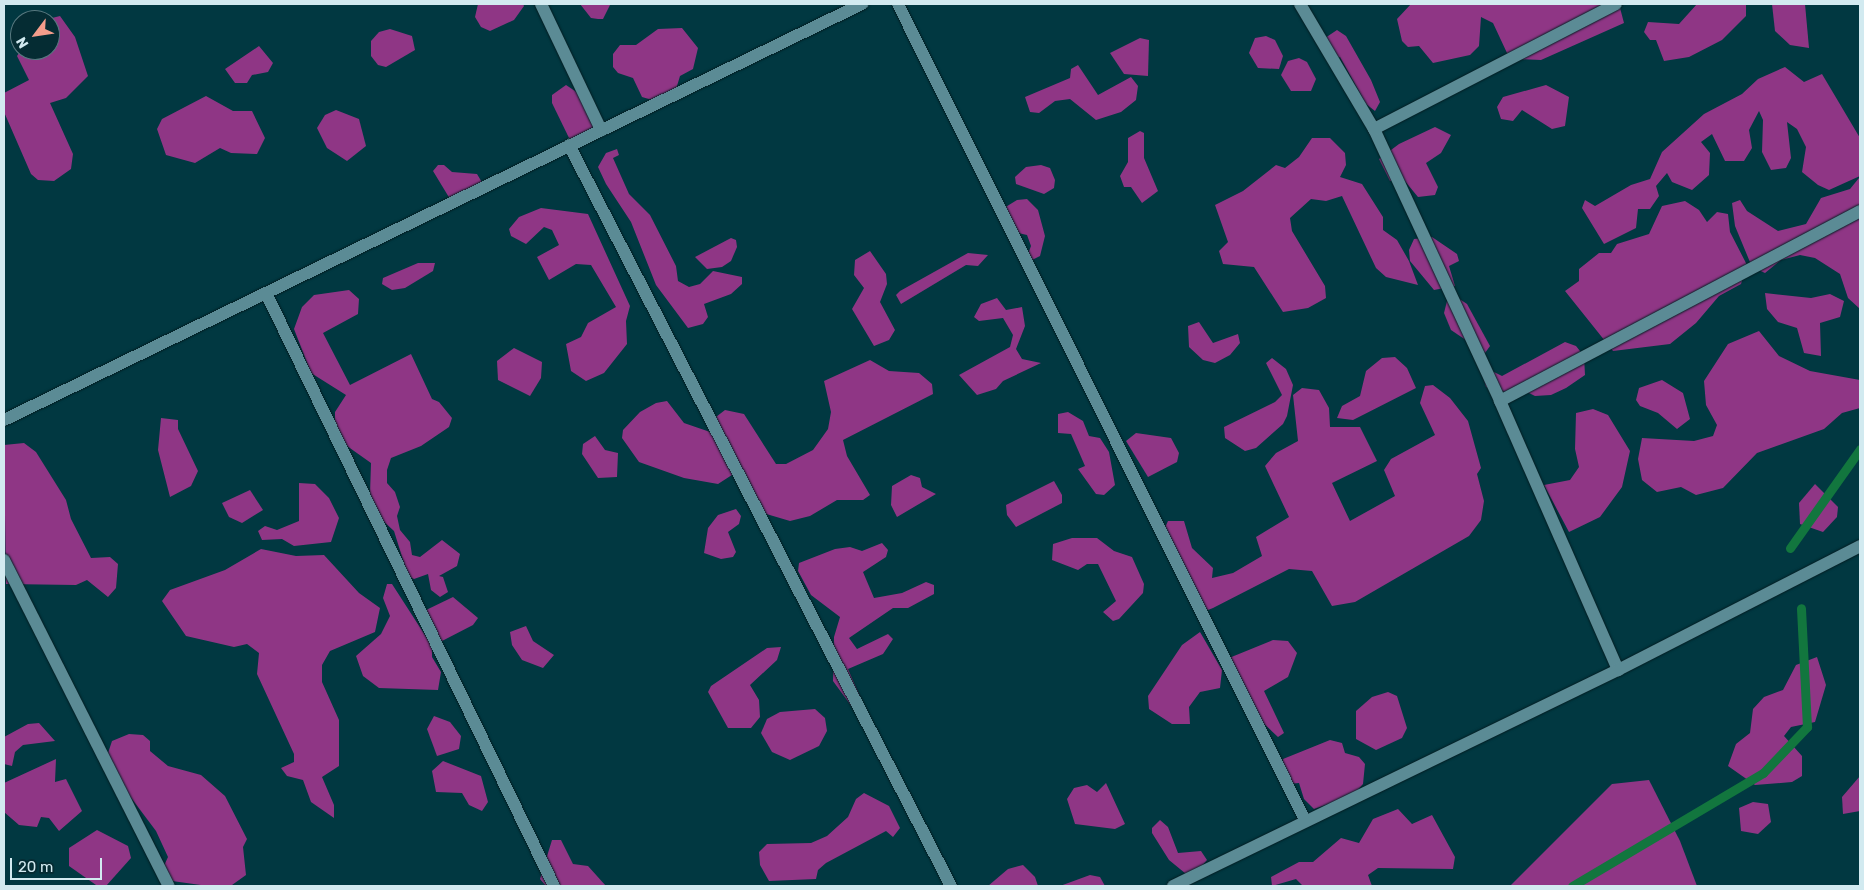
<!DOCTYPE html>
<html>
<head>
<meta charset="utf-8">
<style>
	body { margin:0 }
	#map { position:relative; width:1864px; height:890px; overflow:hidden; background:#013841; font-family:Rubik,sans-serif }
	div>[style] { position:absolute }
	.forest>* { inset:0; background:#8f3685 }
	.stream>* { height:9px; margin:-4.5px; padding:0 4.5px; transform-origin:4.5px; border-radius:4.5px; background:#12763e }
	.roads { filter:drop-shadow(0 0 1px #041c21) drop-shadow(0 0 1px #041c21) }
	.minor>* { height:12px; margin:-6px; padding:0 6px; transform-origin:6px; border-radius:6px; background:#5b8b95 }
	span { translate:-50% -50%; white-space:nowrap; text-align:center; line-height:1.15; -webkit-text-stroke:4.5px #052c33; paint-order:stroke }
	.frame { position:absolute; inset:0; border:5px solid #d2eaf0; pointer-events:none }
	.north { position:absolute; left:10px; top:10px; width:50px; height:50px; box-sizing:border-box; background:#052c33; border:1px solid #57787f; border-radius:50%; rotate:239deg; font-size:14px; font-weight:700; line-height:20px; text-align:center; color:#d2eaf0 }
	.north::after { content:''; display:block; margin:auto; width:18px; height:22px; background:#f49d8b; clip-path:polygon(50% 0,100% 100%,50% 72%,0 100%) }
	.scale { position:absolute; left:10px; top:858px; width:92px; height:22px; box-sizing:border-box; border:2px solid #d2eaf0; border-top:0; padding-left:6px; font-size:15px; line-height:18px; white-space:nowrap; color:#d2eaf0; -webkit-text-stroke:4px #052c33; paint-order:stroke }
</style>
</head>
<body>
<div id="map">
	<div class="forest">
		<div style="clip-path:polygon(478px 4px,523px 4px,524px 6px,514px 20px,490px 31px,481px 27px,475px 17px)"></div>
		<div style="clip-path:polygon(580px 4px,610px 4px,610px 5px,603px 19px,598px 19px,591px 18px)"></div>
		<div style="clip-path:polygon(1411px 4px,1619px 4px,1624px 23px,1541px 60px,1517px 59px,1507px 53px,1493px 23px,1481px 17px,1479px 46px,1470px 55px,1433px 63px,1419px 46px,1408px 47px,1402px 41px,1397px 19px)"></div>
		<div style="clip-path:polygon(1697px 4px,1746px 4px,1746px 16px,1722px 40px,1689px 57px,1664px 61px,1656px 40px,1650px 40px,1644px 32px,1648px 22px,1679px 24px)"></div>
		<div style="clip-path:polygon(1772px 4px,1805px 4px,1809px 48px,1790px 45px,1775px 31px)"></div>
		<div style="clip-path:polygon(60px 16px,75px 37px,88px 76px,66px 98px,50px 103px,73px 154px,71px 169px,54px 181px,38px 180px,31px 174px,4px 112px,4px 93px,29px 80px,17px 56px,21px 50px,50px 50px,50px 20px,44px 20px)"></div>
		<div style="clip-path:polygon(682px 28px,698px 48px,693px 69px,680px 76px,674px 96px,659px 102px,642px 97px,633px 78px,618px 73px,613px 67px,613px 54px,620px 45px,636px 45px,658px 29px)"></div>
		<div style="clip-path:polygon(390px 29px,412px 36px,415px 50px,386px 67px,378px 65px,371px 56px,371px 41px,379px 32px)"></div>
		<div style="clip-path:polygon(1337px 30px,1346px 36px,1371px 80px,1380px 102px,1375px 111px,1366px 104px,1340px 57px,1332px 60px,1322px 40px)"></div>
		<div style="clip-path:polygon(1266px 36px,1275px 40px,1283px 56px,1279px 69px,1258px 68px,1249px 53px,1255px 38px)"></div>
		<div style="clip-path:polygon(1140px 38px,1149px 40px,1148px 76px,1124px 74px,1110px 53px)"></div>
		<div style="clip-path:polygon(259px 46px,273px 63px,268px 72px,252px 75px,247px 83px,235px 83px,225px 69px)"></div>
		<div style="clip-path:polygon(1299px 58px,1307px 62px,1316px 79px,1311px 91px,1291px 91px,1281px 75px,1288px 61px)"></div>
		<div style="clip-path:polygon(1078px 65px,1098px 95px,1131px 77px,1138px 86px,1136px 100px,1121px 112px,1096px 120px,1070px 99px,1055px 101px,1039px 113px,1030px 112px,1025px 97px,1070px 78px,1071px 69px)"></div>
		<div style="clip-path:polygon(1785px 67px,1804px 82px,1822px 74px,1860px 138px,1860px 176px,1829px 190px,1818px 185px,1802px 172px,1806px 147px,1797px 129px,1787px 122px,1791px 158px,1786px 168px,1771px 170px,1762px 152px,1763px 120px,1759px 111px,1749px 130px,1752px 148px,1744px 161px,1725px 161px,1712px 134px,1701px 142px,1710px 153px,1709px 175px,1692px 190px,1672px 182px,1667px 173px,1656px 186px,1659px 196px,1650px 209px,1638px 209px,1636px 228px,1604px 244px,1582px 208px,1585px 200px,1595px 206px,1631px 185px,1650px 179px,1662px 152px,1704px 114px,1742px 94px,1758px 79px)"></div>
		<div style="clip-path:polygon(566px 85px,584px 97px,595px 129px,570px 140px,552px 103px,552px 95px)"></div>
		<div style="clip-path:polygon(1546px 85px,1569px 97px,1565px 126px,1552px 129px,1522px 110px,1513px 121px,1501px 119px,1497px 107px,1503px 97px)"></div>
		<div style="clip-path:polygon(206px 96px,233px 111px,252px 111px,265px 138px,257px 154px,231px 153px,220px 148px,195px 163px,166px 155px,157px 129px,162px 119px)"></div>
		<div style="clip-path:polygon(336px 110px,359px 119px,366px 146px,347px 161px,327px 148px,317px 128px,325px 115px)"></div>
		<div style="clip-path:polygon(1435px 127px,1451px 135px,1441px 153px,1426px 163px,1438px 187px,1435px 195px,1418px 197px,1404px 180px,1390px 181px,1379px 159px,1399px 144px)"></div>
		<div style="clip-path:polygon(1140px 131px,1144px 133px,1144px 158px,1158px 191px,1142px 203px,1131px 187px,1124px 187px,1120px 176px,1128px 162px,1128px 138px)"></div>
		<div style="clip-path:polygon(1312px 138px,1330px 138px,1345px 153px,1346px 165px,1340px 177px,1362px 184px,1383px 217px,1383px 230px,1397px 240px,1409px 261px,1418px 285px,1386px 277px,1376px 268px,1342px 196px,1326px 201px,1311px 199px,1290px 218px,1292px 231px,1325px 286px,1326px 298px,1308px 308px,1283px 312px,1254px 267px,1223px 264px,1219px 251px,1228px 242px,1215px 205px,1243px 191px,1276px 165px,1285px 168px,1299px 157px)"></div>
		<div style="clip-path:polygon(617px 149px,619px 155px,613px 158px,629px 194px,650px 215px,676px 266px,678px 281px,689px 287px,700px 284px,713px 271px,742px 277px,742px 284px,731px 294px,704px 304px,708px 317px,703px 324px,688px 328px,656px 285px,631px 222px,606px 184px,598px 167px,606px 153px)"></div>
		<div style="clip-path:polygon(438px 165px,444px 165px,452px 172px,477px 174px,483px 184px,450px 199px,433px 171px)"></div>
		<div style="clip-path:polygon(1041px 165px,1050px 168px,1055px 180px,1054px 188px,1044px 194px,1016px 184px,1015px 177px,1026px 167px)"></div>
		<div style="clip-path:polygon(1859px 178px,1860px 309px,1848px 298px,1840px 274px,1815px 258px,1800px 255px,1781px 260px,1765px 273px,1752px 267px,1735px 226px,1732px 203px,1740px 200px,1747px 211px,1778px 231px,1806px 224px,1821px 198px,1850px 189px)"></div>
		<div style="clip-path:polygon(1027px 199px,1038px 210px,1045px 236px,1040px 256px,1032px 260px,1028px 254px,1031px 246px,1027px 235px,1014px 232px,1004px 208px,1017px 200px)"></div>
		<div style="clip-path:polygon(1685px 201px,1699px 210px,1707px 222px,1717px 212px,1728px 214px,1730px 232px,1747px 265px,1741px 284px,1719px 296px,1696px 323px,1670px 344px,1613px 351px,1565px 291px,1579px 281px,1579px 269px,1599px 253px,1611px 253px,1617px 244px,1649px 234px,1662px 206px)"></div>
		<div style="clip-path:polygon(541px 208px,588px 214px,630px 306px,626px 321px,627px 344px,604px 373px,586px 381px,571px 371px,566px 344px,581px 337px,588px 323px,616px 307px,591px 265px,576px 264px,549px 280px,537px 257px,559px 245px,552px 230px,544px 227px,526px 244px,511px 236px,509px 229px,519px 217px)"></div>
		<div style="clip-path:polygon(1432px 237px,1457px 254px,1459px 261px,1449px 266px,1455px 286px,1434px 290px,1410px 261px,1409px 250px,1414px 239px)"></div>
		<div style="clip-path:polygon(731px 238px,736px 240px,737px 247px,731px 261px,722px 267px,707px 269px,695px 257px)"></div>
		<div style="clip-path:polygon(870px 251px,886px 274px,887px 284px,880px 302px,895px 330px,889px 340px,874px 346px,852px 309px,864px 288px,854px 275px,855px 260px)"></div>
		<div style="clip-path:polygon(968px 253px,988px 255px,978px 266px,966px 265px,901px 304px,896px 295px,900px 291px)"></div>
		<div style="clip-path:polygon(418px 263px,435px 263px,433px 271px,405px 288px,392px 290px,382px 284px,383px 278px)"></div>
		<div style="clip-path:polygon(349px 290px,359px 299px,358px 314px,323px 333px,350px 385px,411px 354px,432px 399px,439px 402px,452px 418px,449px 427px,421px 446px,391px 458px,387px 470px,387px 483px,395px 492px,400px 507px,397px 516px,400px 530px,410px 542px,412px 555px,420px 557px,442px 540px,460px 554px,457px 566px,439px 576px,443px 577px,448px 592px,440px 597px,431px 590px,428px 574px,414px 579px,408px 576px,394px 531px,381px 519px,370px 494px,371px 463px,347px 446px,335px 427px,335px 412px,346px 395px,311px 373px,294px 329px,302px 307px,314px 295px)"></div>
		<div style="clip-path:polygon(1765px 293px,1811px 298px,1830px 294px,1844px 301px,1840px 317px,1820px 323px,1821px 356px,1804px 353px,1797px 328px,1778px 322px,1767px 309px)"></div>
		<div style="clip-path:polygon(997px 298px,1006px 310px,1022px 307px,1025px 326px,1016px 349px,1022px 359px,1041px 363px,1003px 381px,996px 389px,977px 395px,959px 375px,1010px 347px,1013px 335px,1003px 318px,979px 321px,974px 317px,981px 304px)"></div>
		<div style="clip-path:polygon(1458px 298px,1467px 304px,1490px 346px,1485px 353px,1451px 330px,1444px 313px,1447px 301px)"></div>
		<div style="clip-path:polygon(1199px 322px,1213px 343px,1238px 334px,1240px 343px,1230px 355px,1215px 363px,1203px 360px,1189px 347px,1188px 326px)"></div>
		<div style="clip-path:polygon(1759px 331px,1779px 356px,1810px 371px,1860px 380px,1860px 408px,1842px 413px,1824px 429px,1757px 453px,1723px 488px,1696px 495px,1681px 487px,1657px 492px,1642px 480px,1638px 459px,1642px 438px,1694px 441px,1713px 436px,1717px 425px,1706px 405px,1704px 381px,1728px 344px)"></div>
		<div style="clip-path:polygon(1565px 342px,1576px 346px,1584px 356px,1585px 375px,1566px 388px,1551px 395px,1535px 396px,1519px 388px,1503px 392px,1486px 387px,1484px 380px,1494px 372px,1502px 376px)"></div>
		<div style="clip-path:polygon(514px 348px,542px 362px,541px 378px,530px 396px,498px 380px,497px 361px)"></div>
		<div style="clip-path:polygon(1395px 357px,1407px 368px,1416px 388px,1353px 420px,1337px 418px,1342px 406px,1360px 396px,1366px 371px,1382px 358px)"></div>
		<div style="clip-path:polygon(1272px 358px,1286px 369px,1293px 385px,1287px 416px,1283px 424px,1256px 448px,1245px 451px,1225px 438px,1224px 427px,1275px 402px,1282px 395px,1266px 363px)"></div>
		<div style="clip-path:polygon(870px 360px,889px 371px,919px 373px,932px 384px,933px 394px,843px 440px,847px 456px,870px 495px,863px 500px,837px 500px,810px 516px,790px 521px,763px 513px,735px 473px,718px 484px,684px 478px,639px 462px,622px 438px,623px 430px,640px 412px,656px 403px,667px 401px,684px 423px,713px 433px,712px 420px,725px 410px,744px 414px,776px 464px,786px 464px,813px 450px,828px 429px,831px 412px,824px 381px)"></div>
		<div style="clip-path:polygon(1662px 380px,1683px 393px,1690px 419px,1677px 429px,1658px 413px,1640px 406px,1636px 400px,1639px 388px)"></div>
		<div style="clip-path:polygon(1433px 385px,1450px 398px,1468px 421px,1481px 468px,1477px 474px,1484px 501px,1481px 520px,1469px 536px,1355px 602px,1332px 606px,1312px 571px,1289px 569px,1213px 608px,1208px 610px,1196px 600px,1163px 532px,1168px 521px,1184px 521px,1192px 548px,1213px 568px,1212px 578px,1233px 573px,1262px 556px,1256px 537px,1289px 517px,1265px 466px,1276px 453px,1298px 441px,1293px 395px,1302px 388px,1319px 390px,1329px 408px,1330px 427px,1360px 427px,1377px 461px,1332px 483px,1350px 521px,1395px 496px,1384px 470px,1391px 459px,1435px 435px,1420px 403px,1425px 386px)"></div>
		<div style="clip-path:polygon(1593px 409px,1608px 415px,1630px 451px,1622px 487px,1600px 517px,1569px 532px,1544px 485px,1570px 480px,1579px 467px,1575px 449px,1576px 413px)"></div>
		<div style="clip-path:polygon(1068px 412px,1083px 421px,1089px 436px,1100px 438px,1109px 452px,1115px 485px,1104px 495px,1096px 494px,1078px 469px,1085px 466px,1071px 434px,1058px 433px,1058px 414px)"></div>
		<div style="clip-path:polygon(161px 418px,178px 420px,178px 429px,198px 471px,191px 486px,170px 497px,158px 450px)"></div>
		<div style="clip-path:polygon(1136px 433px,1171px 438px,1179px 453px,1177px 462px,1148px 477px,1126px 441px)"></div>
		<div style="clip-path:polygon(595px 436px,605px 450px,618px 453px,617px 477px,598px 478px,582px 454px,583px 444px)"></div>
		<div style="clip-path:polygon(24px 443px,36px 452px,66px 500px,71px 519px,91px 558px,110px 557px,118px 564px,116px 588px,108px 597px,87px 580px,76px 585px,6px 584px,4px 445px)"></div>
		<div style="clip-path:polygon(911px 475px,920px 478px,922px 487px,936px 494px,897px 517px,891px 505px,892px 486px)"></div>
		<div style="clip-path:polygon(1054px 481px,1062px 495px,1062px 503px,1016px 527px,1007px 515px,1006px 505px)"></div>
		<div style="clip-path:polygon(299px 483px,315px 484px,329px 498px,339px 518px,331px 542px,294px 546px,282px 539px,262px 540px,258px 531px,265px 526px,277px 530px,299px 521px)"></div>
		<div style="clip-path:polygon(1815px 484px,1838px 507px,1837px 517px,1823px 532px,1800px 524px,1799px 503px)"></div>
		<div style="clip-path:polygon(250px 490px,263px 510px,242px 523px,229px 517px,222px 503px)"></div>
		<div style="clip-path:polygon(736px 509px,741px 516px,739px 524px,728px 532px,736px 552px,733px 557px,721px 559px,704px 553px,708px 528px,718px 515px)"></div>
		<div style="clip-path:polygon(1072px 538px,1097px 538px,1114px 551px,1132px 557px,1144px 584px,1143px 593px,1119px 619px,1113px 621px,1103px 612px,1116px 601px,1098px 564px,1087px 564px,1078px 570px,1052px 560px,1053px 544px)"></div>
		<div style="clip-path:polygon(882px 543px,888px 550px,886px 557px,863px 572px,874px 598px,902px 593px,926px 582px,934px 585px,934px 594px,908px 608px,893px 608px,849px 638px,857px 649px,888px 634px,893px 639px,883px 654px,848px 669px,862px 701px,852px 707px,833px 681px,834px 637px,840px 617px,811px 595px,798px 571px,799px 563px,835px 549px,850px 547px,862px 551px)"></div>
		<div style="clip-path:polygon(261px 549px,296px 556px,324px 555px,359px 593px,380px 608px,375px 632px,330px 651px,322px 665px,322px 682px,339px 720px,339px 766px,322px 777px,334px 805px,334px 818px,311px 802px,303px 780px,287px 776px,281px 768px,294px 762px,294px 754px,257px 674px,259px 653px,247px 644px,234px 647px,186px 636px,162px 601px,170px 590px,225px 570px)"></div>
		<div style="clip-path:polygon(387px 584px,392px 584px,432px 646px,432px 657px,441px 672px,438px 690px,379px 688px,363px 676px,356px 656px,381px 634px,390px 616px,383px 598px)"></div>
		<div style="clip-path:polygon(453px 597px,478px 618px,473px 625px,442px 641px,430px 636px,424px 611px)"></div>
		<div style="clip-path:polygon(526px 626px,533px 641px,554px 655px,543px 668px,522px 660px,512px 645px,510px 632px)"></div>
		<div style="clip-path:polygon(1200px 632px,1222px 670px,1220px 688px,1200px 692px,1189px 707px,1190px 724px,1172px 724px,1149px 709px,1148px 696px,1182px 645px)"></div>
		<div style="clip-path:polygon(1273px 640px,1288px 641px,1297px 653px,1288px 677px,1264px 691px,1284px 733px,1278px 737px,1261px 721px,1229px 658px)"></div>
		<div style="clip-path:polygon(781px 647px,777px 660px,750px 685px,759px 700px,760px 717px,751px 728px,728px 728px,708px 692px,711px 686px,767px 648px)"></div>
		<div style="clip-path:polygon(1817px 657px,1826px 685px,1815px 722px,1791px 727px,1784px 736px,1802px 756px,1802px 776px,1792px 782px,1755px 785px,1728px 766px,1736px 744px,1750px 733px,1753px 709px,1764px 697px,1783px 690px,1796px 665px)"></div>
		<div style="clip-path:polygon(1388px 692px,1397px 696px,1407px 728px,1402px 738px,1376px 750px,1356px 739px,1356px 711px,1372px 697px)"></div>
		<div style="clip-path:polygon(815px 709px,825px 718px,827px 731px,819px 746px,790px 760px,772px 752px,761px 733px,767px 719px,780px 712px)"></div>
		<div style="clip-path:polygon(434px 716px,450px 722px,461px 736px,459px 749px,437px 756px,427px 729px)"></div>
		<div style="clip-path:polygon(39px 723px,55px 741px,23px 745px,15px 752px,12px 766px,4px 764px,4px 737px,28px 724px)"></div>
		<div style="clip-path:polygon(129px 734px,143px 735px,150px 741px,150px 751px,168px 766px,201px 775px,225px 796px,247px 839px,243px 847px,246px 875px,232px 885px,208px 886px,172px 881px,162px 870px,168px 857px,156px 831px,126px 791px,107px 756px,112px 741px)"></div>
		<div style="clip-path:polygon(1330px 740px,1342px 743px,1345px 753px,1359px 757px,1365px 764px,1363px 784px,1352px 796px,1314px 809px,1304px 799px,1299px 783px,1288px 784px,1281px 776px,1283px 759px)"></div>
		<div style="clip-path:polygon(56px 759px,55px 782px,66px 779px,82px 811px,59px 831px,49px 818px,41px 817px,37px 827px,19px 825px,4px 812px,4px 783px)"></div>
		<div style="clip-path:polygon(443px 761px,481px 776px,488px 802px,482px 811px,469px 805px,462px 793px,436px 792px,432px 771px)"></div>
		<div style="clip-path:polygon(1860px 776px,1860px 811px,1843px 814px,1842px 797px)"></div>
		<div style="clip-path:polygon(1649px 780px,1680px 841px,1697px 886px,1510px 886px,1612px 784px)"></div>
		<div style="clip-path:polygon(1106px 783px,1125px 824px,1115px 829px,1075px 824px,1067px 799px,1074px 788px,1087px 785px,1097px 792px)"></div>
		<div style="clip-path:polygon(864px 793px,889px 806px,900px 828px,893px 837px,886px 831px,826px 863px,818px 870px,816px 879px,769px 881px,760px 865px,759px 852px,767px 844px,811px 843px,827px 836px,848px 817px,856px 799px)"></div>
		<div style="clip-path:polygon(1753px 802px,1768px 804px,1771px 822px,1758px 834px,1741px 831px,1739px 808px)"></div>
		<div style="clip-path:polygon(1398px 809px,1412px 824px,1432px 815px,1455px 857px,1453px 869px,1378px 868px,1368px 875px,1372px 886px,1303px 886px,1296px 879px,1272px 886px,1271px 877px,1299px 862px,1313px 862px,1341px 838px,1359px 843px,1373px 819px)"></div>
		<div style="clip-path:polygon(1160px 820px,1168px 827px,1178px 853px,1201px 851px,1207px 860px,1191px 878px,1169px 860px,1152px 833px,1152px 828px)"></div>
		<div style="clip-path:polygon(97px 830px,128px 846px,131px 858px,106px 886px,96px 885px,69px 866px,69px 848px)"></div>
		<div style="clip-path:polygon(552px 840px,561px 840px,573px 864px,588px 866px,606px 886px,546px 886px,540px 879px)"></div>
		<div style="clip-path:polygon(1023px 865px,1035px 877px,1038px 886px,988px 886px,1008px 869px)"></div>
		<div style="clip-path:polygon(1090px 875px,1100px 877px,1105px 886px,1060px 886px)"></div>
	</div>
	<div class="stream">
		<div style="left:1790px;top:548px;width:121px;rotate:-54.7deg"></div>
		<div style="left:1572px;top:886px;width:222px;rotate:-30.6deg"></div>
		<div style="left:1763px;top:773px;width:64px;rotate:-46.3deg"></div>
		<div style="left:1807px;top:727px;width:119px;rotate:-92.9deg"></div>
	</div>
	<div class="roads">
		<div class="minor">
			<div style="left:541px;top:4px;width:140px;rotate:64.5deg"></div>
			<div style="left:898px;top:4px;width:912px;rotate:63.49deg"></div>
			<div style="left:1300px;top:4px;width:145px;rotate:59.4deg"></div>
			<div style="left:1374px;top:129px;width:300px;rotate:65.1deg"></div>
			<div style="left:1500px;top:401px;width:294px;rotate:66.3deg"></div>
			<div style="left:1374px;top:129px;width:272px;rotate:-27.3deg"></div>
			<div style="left:569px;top:145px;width:834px;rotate:62.73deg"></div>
			<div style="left:266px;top:293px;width:659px;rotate:64.1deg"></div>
			<div style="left:1500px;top:401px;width:407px;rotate:-27.8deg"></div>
			<div style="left:4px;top:420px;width:954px;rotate:-25.87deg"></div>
			<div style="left:4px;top:560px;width:365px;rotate:63.2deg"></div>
			<div style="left:1173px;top:886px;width:495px;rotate:-25.9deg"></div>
			<div style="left:1618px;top:670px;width:272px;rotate:-27.1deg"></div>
		</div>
	</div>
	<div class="frame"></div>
	<div class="north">N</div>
	<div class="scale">20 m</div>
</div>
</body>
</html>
